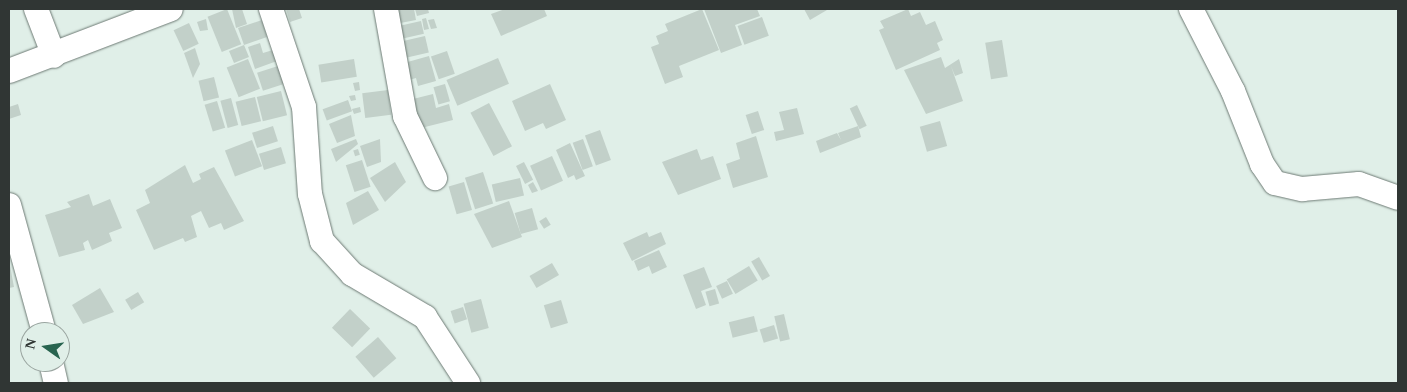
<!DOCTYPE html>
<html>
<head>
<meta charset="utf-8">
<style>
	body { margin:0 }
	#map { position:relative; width:1407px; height:392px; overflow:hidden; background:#e0efe8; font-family:"Times New Roman",serif }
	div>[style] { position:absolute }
	.building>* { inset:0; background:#c2d0c9; transform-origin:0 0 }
	.roads { filter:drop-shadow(0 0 1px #6d7a74) drop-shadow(0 0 1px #6d7a74) }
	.street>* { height:24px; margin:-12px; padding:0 12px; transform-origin:12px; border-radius:12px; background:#fff }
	span { translate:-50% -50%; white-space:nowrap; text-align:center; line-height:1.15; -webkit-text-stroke:5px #e0efe8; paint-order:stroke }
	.frame { position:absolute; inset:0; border:10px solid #303634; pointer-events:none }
	.north { position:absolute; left:20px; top:322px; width:50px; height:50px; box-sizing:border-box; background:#e0efe8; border:1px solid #9aa5a0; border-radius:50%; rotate:283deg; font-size:14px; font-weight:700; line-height:20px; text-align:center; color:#303634 }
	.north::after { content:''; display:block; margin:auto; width:18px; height:22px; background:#28644f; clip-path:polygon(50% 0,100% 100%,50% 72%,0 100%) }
</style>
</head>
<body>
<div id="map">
	<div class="building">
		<div style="left:227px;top:9px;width:38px;height:21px;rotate:68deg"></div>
		<div style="clip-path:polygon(232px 9px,242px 9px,247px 24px,236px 28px)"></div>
		<div style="clip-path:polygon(286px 9px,299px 9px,302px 18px,290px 22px)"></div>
		<div style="clip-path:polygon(393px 9px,414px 9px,416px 20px,395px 24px)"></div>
		<div style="clip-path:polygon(415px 9px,428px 9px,429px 13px,417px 16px)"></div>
		<div style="clip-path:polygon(505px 9px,544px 9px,547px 16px,501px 36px,491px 14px)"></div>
		<div style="clip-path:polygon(702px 9px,719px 50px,679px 66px,683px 77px,665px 84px,651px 47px,659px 44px,656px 36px,668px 31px,665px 24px)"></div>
		<div style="clip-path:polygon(704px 9px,757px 9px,760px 16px,735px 25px,742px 45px,721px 53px)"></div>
		<div style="clip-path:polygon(804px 9px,826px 9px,827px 10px,810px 20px)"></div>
		<div style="clip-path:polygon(908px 9px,911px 16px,920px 12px,926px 25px,935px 21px,943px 40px,937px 43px,940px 50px,896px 70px,879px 30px,884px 28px,880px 21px)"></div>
		<div style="left:762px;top:17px;width:20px;height:26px;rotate:70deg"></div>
		<div style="clip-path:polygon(426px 18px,429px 29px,424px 30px,422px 19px)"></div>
		<div style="clip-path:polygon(206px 19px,208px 30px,200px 31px,197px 22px)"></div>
		<div style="clip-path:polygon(434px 19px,437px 28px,431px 29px,428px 20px)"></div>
		<div style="clip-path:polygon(262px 20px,267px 37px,244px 45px,249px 57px,234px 63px,229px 51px,244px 45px,238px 28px)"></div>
		<div style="left:421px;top:21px;width:13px;height:25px;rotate:77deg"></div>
		<div style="left:189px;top:23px;width:23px;height:17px;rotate:65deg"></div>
		<div style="left:425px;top:36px;width:17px;height:29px;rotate:77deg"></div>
		<div style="left:1002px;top:40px;width:37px;height:17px;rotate:81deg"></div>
		<div style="clip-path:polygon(260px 43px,263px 53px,273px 50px,277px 61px,255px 69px,248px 47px)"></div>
		<div style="clip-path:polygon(195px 48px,200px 64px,193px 78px,184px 53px)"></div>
		<div style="left:447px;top:51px;width:24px;height:17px;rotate:71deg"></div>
		<div style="clip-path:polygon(429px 56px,436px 81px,418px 86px,416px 78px,409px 80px,404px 63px)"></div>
		<div style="clip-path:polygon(941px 57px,945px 68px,959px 59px,963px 73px,955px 76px,951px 66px,963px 101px,926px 114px,904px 70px)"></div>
		<div style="left:498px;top:58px;width:28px;height:56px;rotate:67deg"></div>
		<div style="left:248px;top:59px;width:32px;height:23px;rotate:68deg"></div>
		<div style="left:354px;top:59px;width:18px;height:36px;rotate:81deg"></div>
		<div style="left:278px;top:66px;width:19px;height:22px;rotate:72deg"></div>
		<div style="left:214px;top:77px;width:21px;height:16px;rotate:76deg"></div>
		<div style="clip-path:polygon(359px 82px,360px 90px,355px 91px,353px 83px)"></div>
		<div style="left:445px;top:84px;width:18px;height:12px;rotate:74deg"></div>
		<div style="clip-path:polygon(550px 84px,566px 120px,546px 129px,543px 123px,525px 131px,512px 101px)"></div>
		<div style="left:388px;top:90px;width:25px;height:26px;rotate:83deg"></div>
		<div style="left:281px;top:91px;width:25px;height:25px;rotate:76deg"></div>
		<div style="clip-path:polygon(433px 94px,436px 108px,449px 104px,453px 120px,417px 129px,409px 100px)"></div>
		<div style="clip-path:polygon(355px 95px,356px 100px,351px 101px,349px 96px)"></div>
		<div style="left:255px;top:97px;width:25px;height:20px;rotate:76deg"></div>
		<div style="left:231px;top:98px;width:28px;height:11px;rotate:75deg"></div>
		<div style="left:348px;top:100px;width:12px;height:27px;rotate:70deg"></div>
		<div style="left:217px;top:101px;width:28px;height:13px;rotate:73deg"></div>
		<div style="left:489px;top:103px;width:49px;height:21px;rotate:62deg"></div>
		<div style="clip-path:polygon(18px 104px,21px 115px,9px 119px,9px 107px)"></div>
		<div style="left:857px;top:105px;width:23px;height:8px;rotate:65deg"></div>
		<div style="clip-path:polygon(360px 107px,361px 112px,354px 114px,352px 109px)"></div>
		<div style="clip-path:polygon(797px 108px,804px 134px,776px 141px,774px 132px,784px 130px,779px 112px)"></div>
		<div style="left:758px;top:111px;width:20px;height:13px;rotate:72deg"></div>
		<div style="clip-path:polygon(351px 115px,355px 136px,337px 143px,329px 124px)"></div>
		<div style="left:940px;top:121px;width:26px;height:21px;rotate:74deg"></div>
		<div style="left:273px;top:126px;width:16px;height:22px;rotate:72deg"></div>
		<div style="clip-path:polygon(858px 126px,861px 137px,820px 153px,816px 141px,837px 133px,841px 140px,838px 133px)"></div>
		<div style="left:600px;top:130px;width:32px;height:16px;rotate:70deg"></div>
		<div style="clip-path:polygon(756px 136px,768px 177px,733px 188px,726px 164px,740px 159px,736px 143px)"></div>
		<div style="clip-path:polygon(356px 139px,358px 144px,336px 162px,331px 149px)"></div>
		<div style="clip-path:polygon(380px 139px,381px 162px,367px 167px,360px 146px)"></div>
		<div style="left:583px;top:139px;width:29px;height:11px;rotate:70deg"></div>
		<div style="left:252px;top:140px;width:28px;height:29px;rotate:69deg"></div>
		<div style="clip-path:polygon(570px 143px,585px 176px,576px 180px,574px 175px,568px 178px,556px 150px)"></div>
		<div style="left:281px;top:147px;width:17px;height:23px;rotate:73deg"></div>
		<div style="left:358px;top:149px;width:6px;height:5px;rotate:72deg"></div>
		<div style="clip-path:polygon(697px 149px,701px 160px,713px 156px,721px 179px,678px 195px,662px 162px)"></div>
		<div style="left:552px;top:156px;width:27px;height:24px;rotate:66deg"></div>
		<div style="left:362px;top:160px;width:28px;height:17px;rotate:72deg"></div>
		<div style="clip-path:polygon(395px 162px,406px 182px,385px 202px,370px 178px)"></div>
		<div style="left:524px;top:162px;width:20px;height:9px;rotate:63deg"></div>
		<div style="clip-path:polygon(185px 165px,193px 183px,201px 179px,199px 174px,214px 167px,244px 221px,224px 230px,221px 223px,209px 228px,201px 211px,191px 216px,197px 237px,185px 242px,183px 238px,154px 250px,136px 210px,150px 203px,145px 190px)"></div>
		<div style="left:483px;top:172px;width:33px;height:19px;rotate:72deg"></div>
		<div style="left:520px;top:178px;width:18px;height:29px;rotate:77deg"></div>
		<div style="left:464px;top:182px;width:29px;height:16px;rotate:74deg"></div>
		<div style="clip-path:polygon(533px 182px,538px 191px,532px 193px,528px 185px)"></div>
		<div style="clip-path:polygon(368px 191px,379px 210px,353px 225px,346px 203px)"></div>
		<div style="clip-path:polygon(89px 194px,93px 206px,110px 199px,122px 228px,109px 233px,112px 241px,92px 250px,88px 240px,83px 243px,85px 250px,59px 257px,45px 215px,71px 207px,67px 202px)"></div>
		<div style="clip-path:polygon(509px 201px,522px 237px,492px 248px,474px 214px)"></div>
		<div style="left:532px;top:208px;width:22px;height:18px;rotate:74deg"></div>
		<div style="left:546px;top:217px;width:9px;height:8px;rotate:58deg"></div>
		<div style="clip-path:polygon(647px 232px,649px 237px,661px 232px,666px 244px,632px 261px,623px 243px)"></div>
		<div style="clip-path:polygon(659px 250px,667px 267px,652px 274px,649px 266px,638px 271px,634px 261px)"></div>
		<div style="left:759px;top:257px;width:22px;height:9px;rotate:60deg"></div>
		<div style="clip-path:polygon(9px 260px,14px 287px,9px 288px)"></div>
		<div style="left:552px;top:263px;width:14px;height:26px;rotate:60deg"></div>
		<div style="left:749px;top:266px;width:17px;height:26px;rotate:59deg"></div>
		<div style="clip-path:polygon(704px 267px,712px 287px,701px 291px,706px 305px,696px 309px,683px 275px)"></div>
		<div style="left:727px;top:281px;width:14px;height:12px;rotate:65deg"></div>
		<div style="clip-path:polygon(100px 288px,114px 312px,83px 324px,72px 305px)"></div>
		<div style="left:715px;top:289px;width:15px;height:10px;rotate:74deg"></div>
		<div style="left:138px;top:292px;width:12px;height:15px;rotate:59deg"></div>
		<div style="left:481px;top:299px;width:30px;height:18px;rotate:75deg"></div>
		<div style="left:561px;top:300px;width:24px;height:18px;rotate:73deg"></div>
		<div style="left:463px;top:307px;width:13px;height:13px;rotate:72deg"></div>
		<div style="left:350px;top:309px;width:28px;height:26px;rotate:44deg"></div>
		<div style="left:784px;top:314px;width:26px;height:10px;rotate:77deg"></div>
		<div style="left:754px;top:316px;width:16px;height:26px;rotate:76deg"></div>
		<div style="left:774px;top:325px;width:14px;height:15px;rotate:73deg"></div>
		<div style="left:378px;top:337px;width:28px;height:30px;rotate:49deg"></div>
	</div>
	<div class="roads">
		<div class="street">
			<div style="left:36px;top:9px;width:50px;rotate:69deg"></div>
			<div style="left:271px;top:9px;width:103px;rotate:71.4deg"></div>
			<div style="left:304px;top:107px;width:87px;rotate:86.1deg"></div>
			<div style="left:310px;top:194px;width:49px;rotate:75.7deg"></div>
			<div style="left:322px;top:241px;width:45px;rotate:47.7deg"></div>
			<div style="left:352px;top:274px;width:85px;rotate:30.5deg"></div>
			<div style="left:425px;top:317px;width:79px;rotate:56.9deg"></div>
			<div style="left:386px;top:9px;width:109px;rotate:79.9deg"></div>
			<div style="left:405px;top:116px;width:69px;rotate:64.2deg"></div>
			<div style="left:1191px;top:9px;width:92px;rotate:62.9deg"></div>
			<div style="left:1233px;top:91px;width:79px;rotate:68.3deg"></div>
			<div style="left:1262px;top:164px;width:23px;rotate:56deg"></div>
			<div style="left:1275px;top:183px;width:28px;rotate:13deg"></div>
			<div style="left:1302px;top:189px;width:57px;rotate:-5deg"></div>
			<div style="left:1359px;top:184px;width:41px;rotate:19.7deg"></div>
			<div style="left:9px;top:71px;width:173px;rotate:-20.9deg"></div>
			<div style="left:9px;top:205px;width:132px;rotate:74.6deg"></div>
			<div style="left:51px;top:362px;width:22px;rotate:77deg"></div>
		</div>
	</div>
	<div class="frame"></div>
	<div class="north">N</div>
</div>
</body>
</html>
